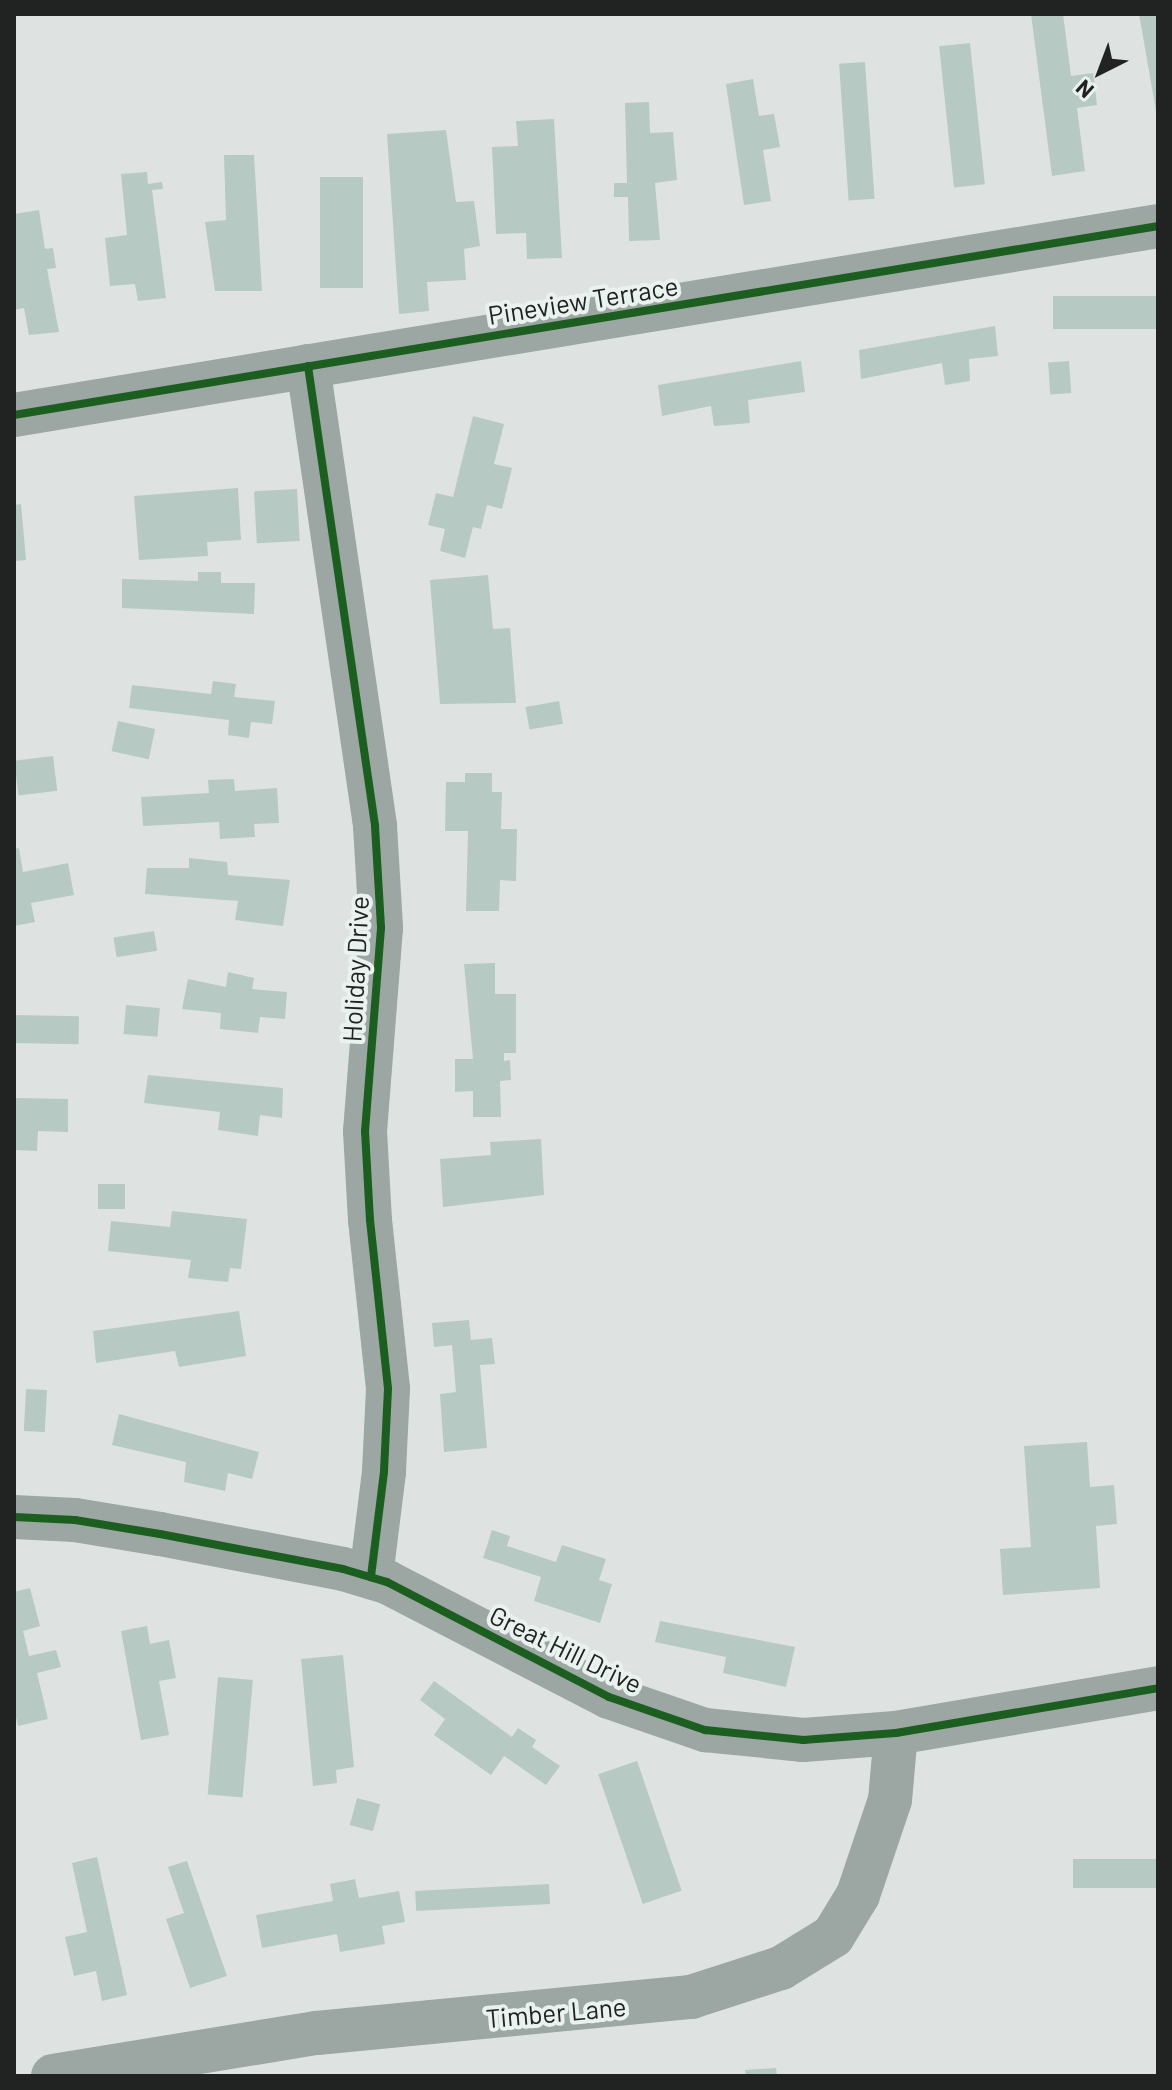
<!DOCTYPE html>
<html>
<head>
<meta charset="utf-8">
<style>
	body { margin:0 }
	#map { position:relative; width:1172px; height:2090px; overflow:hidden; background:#dee3e1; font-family:Barlow,sans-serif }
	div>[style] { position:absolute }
	.building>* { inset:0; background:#b6c9c3; transform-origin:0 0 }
	.street>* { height:44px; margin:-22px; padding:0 22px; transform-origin:22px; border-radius:22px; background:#9ca6a2 }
	.cycleway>* { height:8px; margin:-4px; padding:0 4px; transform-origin:4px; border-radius:4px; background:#1b5e20 }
	span { translate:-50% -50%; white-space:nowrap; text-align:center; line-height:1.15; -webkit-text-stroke:8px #eaf2ef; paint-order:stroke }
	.street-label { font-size:26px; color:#202322 }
	.frame { position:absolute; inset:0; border:16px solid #202322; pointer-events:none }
	.north { position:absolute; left:1060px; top:32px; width:80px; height:80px; -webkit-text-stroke:6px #eaf2ef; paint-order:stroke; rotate:222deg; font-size:22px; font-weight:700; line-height:32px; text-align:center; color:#202322 }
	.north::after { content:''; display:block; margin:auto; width:28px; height:36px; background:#202322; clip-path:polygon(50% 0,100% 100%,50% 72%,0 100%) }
</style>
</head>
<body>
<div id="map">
	<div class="building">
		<div style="clip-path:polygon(1031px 14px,1063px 14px,1071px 76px,1093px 73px,1097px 105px,1077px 108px,1085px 171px,1052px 176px)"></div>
		<div style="clip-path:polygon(1139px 14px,1158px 14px,1158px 111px,1156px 111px)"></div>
		<div style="left:970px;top:43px;width:142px;height:31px;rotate:84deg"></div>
		<div style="left:865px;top:62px;width:137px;height:26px;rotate:86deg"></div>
		<div style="clip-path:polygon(753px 79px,759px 116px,774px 114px,780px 147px,763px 150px,771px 201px,744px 205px,726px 84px)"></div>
		<div style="clip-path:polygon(649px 102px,650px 133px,673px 132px,677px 180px,655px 183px,660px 240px,629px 241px,628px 197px,614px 197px,614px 183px,627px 183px,625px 103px)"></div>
		<div style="clip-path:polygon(554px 119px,562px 258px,527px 259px,526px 233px,496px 234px,492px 147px,518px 146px,516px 121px)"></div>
		<div style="clip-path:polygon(446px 130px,456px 202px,474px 201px,480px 246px,464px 249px,466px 280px,427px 282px,429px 311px,399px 314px,387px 134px)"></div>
		<div style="clip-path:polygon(224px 155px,254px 155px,262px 291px,215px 291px,205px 222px,226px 220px)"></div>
		<div style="clip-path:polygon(147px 172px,148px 184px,162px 182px,163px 189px,152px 190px,166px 298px,138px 301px,135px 284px,110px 286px,105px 238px,127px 235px,121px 174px)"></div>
		<div style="left:363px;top:177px;width:111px;height:43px;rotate:90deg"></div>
		<div style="clip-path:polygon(39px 210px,45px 249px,53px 248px,56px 268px,47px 269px,59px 332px,29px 335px,24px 308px,14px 310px,14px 214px)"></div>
		<div style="left:1158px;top:296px;width:33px;height:105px;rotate:90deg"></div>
		<div style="clip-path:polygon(995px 326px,998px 356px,969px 359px,970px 381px,945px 385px,942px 363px,861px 379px,859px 350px)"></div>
		<div style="clip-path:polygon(801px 361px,805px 392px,748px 400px,750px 423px,714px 426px,711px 406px,662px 416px,658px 385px)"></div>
		<div style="left:1069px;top:361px;width:32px;height:21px;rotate:86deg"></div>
		<div style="clip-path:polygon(473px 416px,504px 424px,494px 464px,512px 468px,502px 509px,487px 505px,481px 529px,473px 527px,465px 558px,440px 551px,445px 529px,428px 525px,436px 493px,453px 497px)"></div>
		<div style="clip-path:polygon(238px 488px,241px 540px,207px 542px,208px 556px,139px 560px,134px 496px)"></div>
		<div style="left:297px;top:489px;width:52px;height:43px;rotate:87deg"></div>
		<div style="clip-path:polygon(21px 504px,26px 560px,14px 561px,14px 505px)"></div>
		<div style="clip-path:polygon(198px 572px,221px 572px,221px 583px,255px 583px,254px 614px,122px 608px,122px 579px,198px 581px)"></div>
		<div style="clip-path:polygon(488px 575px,493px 629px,510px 628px,516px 703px,440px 704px,430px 580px)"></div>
		<div style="clip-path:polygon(213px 681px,236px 684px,234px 697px,275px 701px,272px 724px,251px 722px,249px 738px,228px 735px,229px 720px,129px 708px,132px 685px,211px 694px)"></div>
		<div style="left:559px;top:701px;width:23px;height:34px;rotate:80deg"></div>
		<div style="left:118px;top:721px;width:38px;height:31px;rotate:12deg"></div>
		<div style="left:53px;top:756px;width:35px;height:39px;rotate:83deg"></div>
		<div style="clip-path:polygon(465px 773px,492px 773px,492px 792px,502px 792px,501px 829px,517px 829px,516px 881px,500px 880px,499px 911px,466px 911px,468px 831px,445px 831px,446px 782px,465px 782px)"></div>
		<div style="clip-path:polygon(234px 779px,235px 791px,277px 788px,279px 823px,254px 824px,255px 837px,220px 839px,219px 822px,143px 826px,141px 797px,209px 793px,208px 780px)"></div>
		<div style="clip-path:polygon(19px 848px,23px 872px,68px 863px,74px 895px,31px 903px,35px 922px,14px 926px,14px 849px)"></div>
		<div style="clip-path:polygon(189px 858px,227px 862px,228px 875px,290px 880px,283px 926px,235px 920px,238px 901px,145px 894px,147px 868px,189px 868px)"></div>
		<div style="left:154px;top:931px;width:20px;height:41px;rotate:81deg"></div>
		<div style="clip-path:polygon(495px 963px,495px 994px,516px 994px,516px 1053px,504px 1053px,504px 1061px,510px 1060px,511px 1080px,500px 1081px,501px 1117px,473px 1117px,473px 1091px,455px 1092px,455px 1059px,473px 1059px,464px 964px)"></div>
		<div style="clip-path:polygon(228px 972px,254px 978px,252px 989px,287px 992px,285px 1019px,260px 1017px,258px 1033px,220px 1029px,221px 1013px,182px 1009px,188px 979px,226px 987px)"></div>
		<div style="left:126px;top:1005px;width:34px;height:29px;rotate:5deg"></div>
		<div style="left:14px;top:1015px;width:65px;height:28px;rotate:1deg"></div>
		<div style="clip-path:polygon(148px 1075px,283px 1088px,282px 1118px,260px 1115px,258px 1136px,218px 1130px,220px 1112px,144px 1103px)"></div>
		<div style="clip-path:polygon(14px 1098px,68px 1099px,68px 1132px,38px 1131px,37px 1151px,14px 1150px)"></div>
		<div style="clip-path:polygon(541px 1139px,544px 1195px,443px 1207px,440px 1159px,491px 1155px,490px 1142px)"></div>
		<div style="left:98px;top:1184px;width:27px;height:25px"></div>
		<div style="clip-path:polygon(172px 1211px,247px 1219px,241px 1269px,230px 1268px,228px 1282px,188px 1278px,191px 1260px,108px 1251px,111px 1221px,170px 1227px)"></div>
		<div style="clip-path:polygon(239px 1311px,246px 1356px,179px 1367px,175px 1351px,96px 1363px,93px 1331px)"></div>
		<div style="clip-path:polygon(469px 1320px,471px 1340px,492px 1338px,495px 1364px,480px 1365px,487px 1448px,444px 1452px,440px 1394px,456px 1392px,452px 1345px,434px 1347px,432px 1323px)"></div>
		<div style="left:26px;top:1389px;width:21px;height:42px;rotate:3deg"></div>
		<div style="clip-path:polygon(119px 1414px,259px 1452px,252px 1479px,228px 1473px,225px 1491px,184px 1482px,186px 1462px,112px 1445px)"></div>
		<div style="clip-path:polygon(1087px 1442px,1090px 1487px,1114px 1485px,1117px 1524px,1096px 1526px,1100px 1588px,1003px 1595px,1000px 1549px,1031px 1547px,1024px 1446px)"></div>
		<div style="clip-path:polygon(492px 1530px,510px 1536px,507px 1546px,556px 1562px,562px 1545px,606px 1559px,599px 1580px,612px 1584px,600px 1623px,534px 1601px,541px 1577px,483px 1558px)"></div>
		<div style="clip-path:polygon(30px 1588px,40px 1626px,23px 1631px,29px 1656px,56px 1650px,61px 1667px,37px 1673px,48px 1719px,18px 1726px,14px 1709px,14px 1592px)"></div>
		<div style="clip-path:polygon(660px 1621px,795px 1647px,786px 1687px,723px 1673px,726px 1657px,655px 1642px)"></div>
		<div style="clip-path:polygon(147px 1626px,150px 1644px,169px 1640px,176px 1678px,159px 1681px,169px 1735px,141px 1740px,121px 1631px)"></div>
		<div style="clip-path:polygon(343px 1655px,354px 1767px,336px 1770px,337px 1783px,313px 1786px,301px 1659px)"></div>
		<div style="left:218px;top:1677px;width:35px;height:118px;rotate:5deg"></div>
		<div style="clip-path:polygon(434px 1681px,512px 1737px,518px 1728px,536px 1740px,532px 1747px,560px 1766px,546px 1785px,504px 1756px,491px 1775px,434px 1735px,445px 1719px,420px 1700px)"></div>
		<div style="left:637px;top:1761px;width:137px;height:41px;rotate:71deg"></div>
		<div style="left:357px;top:1798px;width:24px;height:28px;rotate:15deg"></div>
		<div style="clip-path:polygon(97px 1857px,127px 1995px,102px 2001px,96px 1971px,74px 1976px,65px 1937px,87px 1932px,72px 1863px)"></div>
		<div style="left:1073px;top:1859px;width:85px;height:29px"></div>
		<div style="clip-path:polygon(187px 1861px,227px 1976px,190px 1988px,166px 1919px,184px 1913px,168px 1867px)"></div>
		<div style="clip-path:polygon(355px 1879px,359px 1898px,399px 1891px,405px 1922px,382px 1926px,385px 1944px,340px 1952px,337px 1934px,262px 1948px,256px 1915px,333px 1901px,330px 1884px)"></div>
		<div style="left:549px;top:1884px;width:20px;height:134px;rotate:87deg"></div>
		<div style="clip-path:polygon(776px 2068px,777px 2076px,746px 2076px,745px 2070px)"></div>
	</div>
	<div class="street">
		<div style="left:308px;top:366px;width:465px;rotate:81.7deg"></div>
		<div style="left:375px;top:826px;width:102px;rotate:86.6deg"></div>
		<div style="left:381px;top:928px;width:204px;rotate:94.5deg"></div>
		<div style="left:365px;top:1131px;width:89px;rotate:86.8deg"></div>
		<div style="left:370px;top:1220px;width:170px;rotate:83.9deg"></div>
		<div style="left:388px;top:1389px;width:83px;rotate:92.8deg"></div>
		<div style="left:384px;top:1472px;width:106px;rotate:97.1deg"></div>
		<div style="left:14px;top:415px;width:1160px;rotate:-9.38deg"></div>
		<div style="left:14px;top:1517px;width:61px;rotate:2.8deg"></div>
		<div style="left:75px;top:1520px;width:86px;rotate:9.4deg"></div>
		<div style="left:160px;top:1534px;width:186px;rotate:10.8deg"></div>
		<div style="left:343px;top:1569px;width:46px;rotate:16.5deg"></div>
		<div style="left:387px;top:1582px;width:250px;rotate:27.4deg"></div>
		<div style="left:609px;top:1697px;width:102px;rotate:19deg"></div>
		<div style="left:705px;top:1730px;width:99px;rotate:5.8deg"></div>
		<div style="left:803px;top:1740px;width:93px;rotate:-4.3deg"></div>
		<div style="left:896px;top:1733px;width:266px;rotate:-9.7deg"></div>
		<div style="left:53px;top:2076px;width:267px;rotate:-9.3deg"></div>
		<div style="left:317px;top:2033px;width:376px;rotate:-5.5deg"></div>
		<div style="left:691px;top:1997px;width:95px;rotate:-17.9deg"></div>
		<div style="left:781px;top:1968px;width:61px;rotate:-31.6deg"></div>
		<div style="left:833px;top:1936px;width:48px;rotate:-58.6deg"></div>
		<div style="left:858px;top:1895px;width:100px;rotate:-71.4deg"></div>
		<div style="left:890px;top:1800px;width:67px;rotate:-84.9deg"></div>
	</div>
	<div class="cycleway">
		<div style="left:308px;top:366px;width:465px;rotate:81.7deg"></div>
		<div style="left:375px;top:826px;width:102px;rotate:86.6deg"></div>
		<div style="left:381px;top:928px;width:204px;rotate:94.5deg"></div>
		<div style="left:365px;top:1131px;width:89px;rotate:86.8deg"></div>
		<div style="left:370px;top:1220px;width:170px;rotate:83.9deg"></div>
		<div style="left:388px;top:1389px;width:83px;rotate:92.8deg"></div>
		<div style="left:384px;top:1472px;width:106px;rotate:97.1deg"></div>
		<div style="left:14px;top:415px;width:1160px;rotate:-9.38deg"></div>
		<div style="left:14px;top:1517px;width:61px;rotate:2.8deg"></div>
		<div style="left:75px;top:1520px;width:86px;rotate:9.4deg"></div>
		<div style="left:160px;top:1534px;width:186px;rotate:10.8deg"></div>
		<div style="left:343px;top:1569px;width:46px;rotate:16.5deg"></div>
		<div style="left:387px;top:1582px;width:250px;rotate:27.4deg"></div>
		<div style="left:609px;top:1697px;width:102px;rotate:19deg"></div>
		<div style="left:705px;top:1730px;width:99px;rotate:5.8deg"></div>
		<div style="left:803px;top:1740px;width:93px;rotate:-4.3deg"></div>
		<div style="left:896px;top:1733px;width:266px;rotate:-9.7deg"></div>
	</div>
	<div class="street-label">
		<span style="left:583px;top:300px;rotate:-9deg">Pineview Terrace</span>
		<span style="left:355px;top:969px;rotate:-87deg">Holiday Drive</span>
		<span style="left:566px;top:1649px;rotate:26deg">Great Hill Drive</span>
		<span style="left:556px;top:2012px;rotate:-5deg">Timber Lane</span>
	</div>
	<div class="frame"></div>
	<div class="north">N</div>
</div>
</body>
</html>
